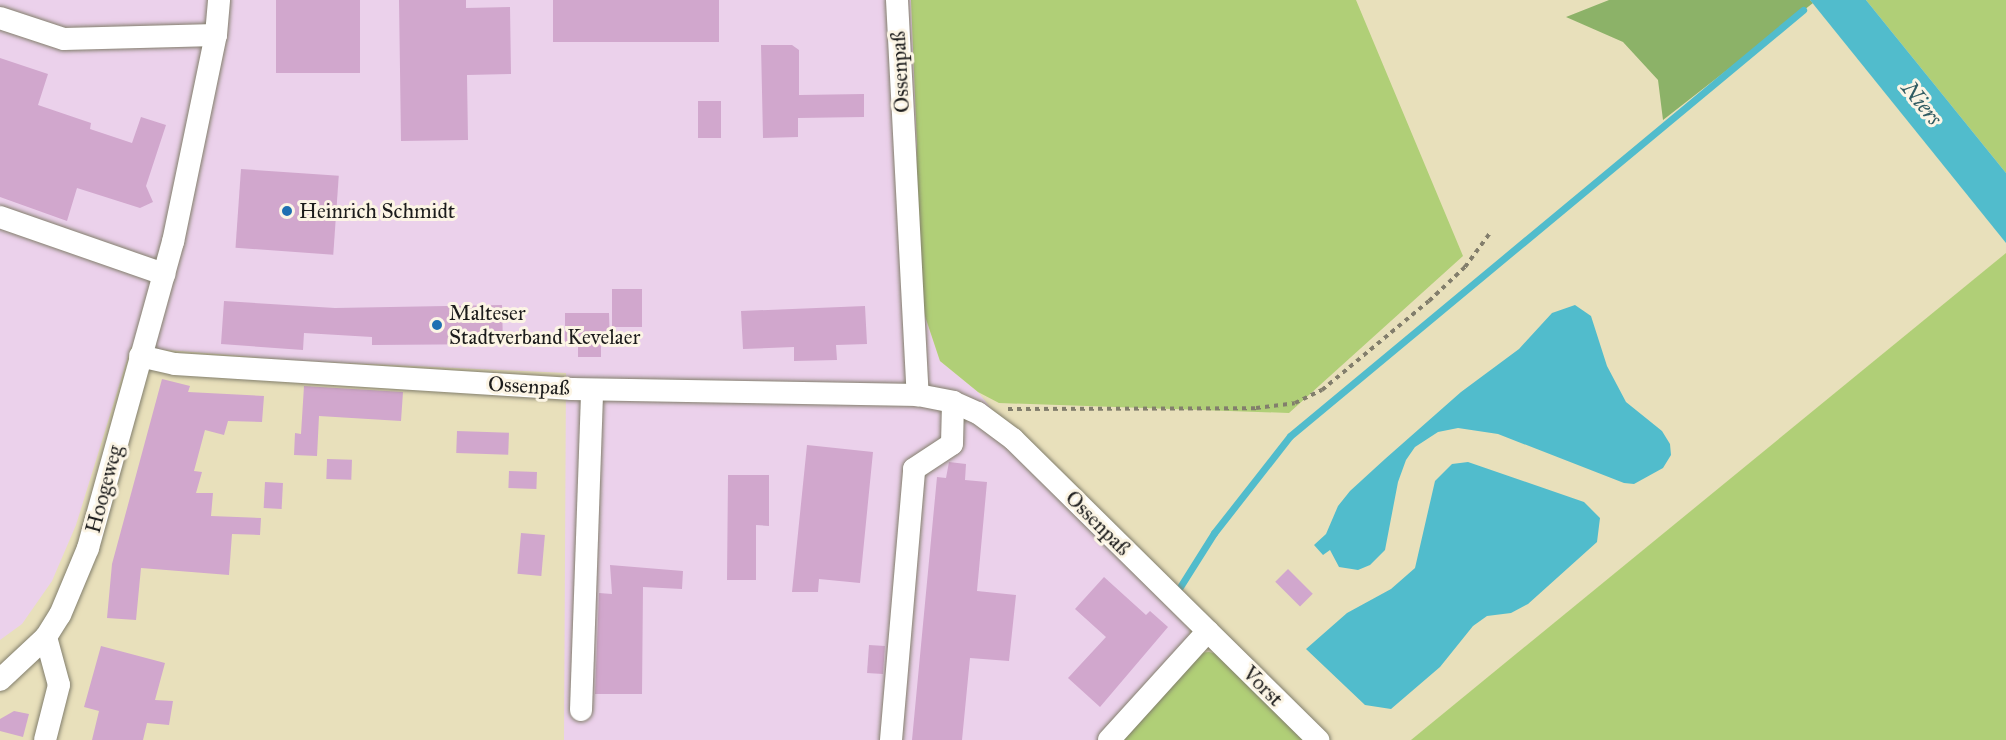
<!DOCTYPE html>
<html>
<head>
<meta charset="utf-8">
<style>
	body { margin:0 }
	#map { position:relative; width:2006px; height:740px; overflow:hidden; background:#e8e0bb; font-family:"IM FELL Great Primer",serif }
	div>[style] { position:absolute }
	.built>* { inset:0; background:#ebd1eb }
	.green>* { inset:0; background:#b0cf77 }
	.forest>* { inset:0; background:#8cb268 }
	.water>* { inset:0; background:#51bccc }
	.stream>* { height:7px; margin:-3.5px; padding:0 3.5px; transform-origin:3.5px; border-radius:3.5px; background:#51bccc }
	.building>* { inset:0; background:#d1a7cd; transform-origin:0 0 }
	.path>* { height:4px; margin-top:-2px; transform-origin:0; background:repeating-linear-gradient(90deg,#827e6c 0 4.5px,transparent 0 9px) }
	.roads { filter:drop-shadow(0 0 2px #827e6c) drop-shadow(0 0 2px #827e6c) }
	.minor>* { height:22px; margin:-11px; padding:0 11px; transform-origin:11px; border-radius:11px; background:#fff }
	.dots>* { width:16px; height:16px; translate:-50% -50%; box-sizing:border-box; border:3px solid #fcf5e5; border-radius:50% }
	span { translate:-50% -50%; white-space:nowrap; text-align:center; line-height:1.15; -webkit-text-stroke:6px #fcf5e5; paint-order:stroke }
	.street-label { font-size:21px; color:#1c1c1c }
	.poi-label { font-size:21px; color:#1c1c1c }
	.left { translate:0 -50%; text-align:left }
	.water-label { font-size:22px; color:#315c62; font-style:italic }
</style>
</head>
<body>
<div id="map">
	<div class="built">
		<div style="clip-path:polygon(0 0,911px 0,917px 144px,913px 280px,940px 361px,978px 392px,1056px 490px,1190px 629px,1189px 637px,1100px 740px,564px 740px,566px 373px,301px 361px,131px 347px,76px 525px,52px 581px,22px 624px,0 640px)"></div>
	</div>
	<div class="green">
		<div style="clip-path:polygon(911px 0,1356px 0,1463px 256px,1289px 413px,999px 403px,978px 392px,940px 361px,913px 280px,917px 144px)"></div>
		<div style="clip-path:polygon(1866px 0,2006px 0,2006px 173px)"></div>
		<div style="clip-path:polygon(2006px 253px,2006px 740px,1411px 740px)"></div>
		<div style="clip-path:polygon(1209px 652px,1221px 655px,1310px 740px,1117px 740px,1199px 653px)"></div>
	</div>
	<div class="forest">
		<div style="clip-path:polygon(1609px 0,1810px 0,1813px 3px,1663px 120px,1658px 80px,1623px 42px,1566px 17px)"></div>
	</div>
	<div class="water">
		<div style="clip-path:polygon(1810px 0,1866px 0,2006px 173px,2006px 243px)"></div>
		<div style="clip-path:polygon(1575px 305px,1591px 316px,1607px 366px,1626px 402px,1662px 431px,1670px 444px,1671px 455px,1663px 468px,1634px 484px,1624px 483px,1498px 434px,1458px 428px,1438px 432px,1415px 447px,1406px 460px,1398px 482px,1385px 550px,1370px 565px,1358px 570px,1339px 567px,1330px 550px,1323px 555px,1314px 545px,1326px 534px,1338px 506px,1350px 491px,1385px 459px,1461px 392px,1519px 349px,1552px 313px)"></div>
		<div style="clip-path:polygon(1468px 462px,1584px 502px,1600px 518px,1597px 542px,1528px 604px,1511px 613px,1487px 616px,1473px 626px,1440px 667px,1391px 709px,1365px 705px,1306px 649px,1347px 613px,1391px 589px,1415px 568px,1435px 481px,1452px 464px)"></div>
	</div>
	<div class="stream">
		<div style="left:1180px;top:587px;width:64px;rotate:-57.8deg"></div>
		<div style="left:1214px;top:533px;width:123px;rotate:-51.9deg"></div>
		<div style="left:1290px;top:436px;width:667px;rotate:-39.71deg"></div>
	</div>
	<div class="building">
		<div style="left:276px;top:0;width:84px;height:73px"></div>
		<div style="clip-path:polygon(399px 0,466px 0,466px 8px,510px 7px,511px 74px,467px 75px,468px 140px,401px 141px)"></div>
		<div style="left:553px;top:0;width:166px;height:42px"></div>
		<div style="clip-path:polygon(761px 45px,792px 45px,799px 50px,799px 95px,864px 94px,864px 117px,798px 118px,798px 137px,763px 138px)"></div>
		<div style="clip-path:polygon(0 58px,48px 74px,38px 105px,91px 123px,90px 129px,132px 143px,141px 117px,166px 125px,146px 186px,153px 202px,140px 208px,77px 188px,67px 221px,0 197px)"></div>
		<div style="left:698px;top:101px;width:23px;height:37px"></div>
		<div style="left:241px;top:169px;width:98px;height:79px;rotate:4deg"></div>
		<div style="left:612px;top:289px;width:30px;height:38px"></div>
		<div style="clip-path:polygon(224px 301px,335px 308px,502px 305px,503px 344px,372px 345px,372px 337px,304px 333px,303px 350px,221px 344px)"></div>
		<div style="clip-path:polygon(865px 306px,867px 344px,836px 345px,837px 360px,794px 361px,794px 347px,743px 349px,741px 311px)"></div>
		<div style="clip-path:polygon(565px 313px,609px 313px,610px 345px,601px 345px,601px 357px,578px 357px,578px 345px,565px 345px)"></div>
		<div style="clip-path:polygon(162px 379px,190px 386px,188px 392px,264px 396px,262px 422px,228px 421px,224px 435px,205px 430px,194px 471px,202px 472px,196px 493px,213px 493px,211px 516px,261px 518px,260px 535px,232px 534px,229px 575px,141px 568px,136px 620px,107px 618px,112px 564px)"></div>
		<div style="clip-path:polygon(304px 386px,403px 392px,401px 421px,319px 416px,317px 456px,294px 455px,295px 433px,301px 434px)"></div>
		<div style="left:457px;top:431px;width:52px;height:22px;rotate:2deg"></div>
		<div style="clip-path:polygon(807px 445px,873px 452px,860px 583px,819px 579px,818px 592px,792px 592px)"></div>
		<div style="left:327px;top:459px;width:25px;height:20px;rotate:2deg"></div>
		<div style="clip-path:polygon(949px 462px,966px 464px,965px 480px,987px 482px,977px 591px,1016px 595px,1009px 661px,970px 658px,962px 740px,912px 740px,937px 477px,946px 478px)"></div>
		<div style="left:509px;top:471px;width:28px;height:17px;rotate:2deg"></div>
		<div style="clip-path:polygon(728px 475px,769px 475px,769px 526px,756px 525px,756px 580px,727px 580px)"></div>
		<div style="left:265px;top:482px;width:18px;height:26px;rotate:3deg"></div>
		<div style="left:521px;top:533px;width:24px;height:41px;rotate:5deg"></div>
		<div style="clip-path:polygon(610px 565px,683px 571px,682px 589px,643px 587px,642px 694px,595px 694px,599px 593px,612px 594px)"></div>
		<div style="left:1288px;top:569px;width:35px;height:18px;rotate:45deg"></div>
		<div style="clip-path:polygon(1104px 577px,1146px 615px,1150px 611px,1168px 627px,1100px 707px,1068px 678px,1106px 637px,1075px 609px)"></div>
		<div style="left:869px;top:645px;width:16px;height:28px;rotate:4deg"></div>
		<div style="clip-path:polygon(101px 646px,165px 663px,155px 700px,173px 701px,169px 725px,147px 723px,143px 740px,92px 740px,99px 711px,84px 707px)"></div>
		<div style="clip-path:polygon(14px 711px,29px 714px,23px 737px,0 731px,0 719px)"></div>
	</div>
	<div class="path">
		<div style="left:1008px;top:409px;width:248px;rotate:-0.2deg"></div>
		<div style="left:1256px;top:408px;width:39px;rotate:-7deg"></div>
		<div style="left:1295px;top:403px;width:30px;rotate:-26deg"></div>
		<div style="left:1322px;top:390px;width:139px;rotate:-39.8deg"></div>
		<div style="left:1429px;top:301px;width:50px;rotate:-43.4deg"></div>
		<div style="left:1465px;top:267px;width:42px;rotate:-53.7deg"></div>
	</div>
	<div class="roads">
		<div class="minor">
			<div style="left:897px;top:0;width:396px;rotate:87deg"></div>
			<div style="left:0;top:18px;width:67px;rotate:18.2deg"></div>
			<div style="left:64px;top:39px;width:152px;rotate:-1.5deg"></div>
			<div style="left:0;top:217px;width:174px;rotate:19.2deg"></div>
			<div style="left:140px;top:356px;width:36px;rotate:13deg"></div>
			<div style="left:175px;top:364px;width:398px;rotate:3.6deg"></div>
			<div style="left:572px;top:389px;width:346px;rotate:1deg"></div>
			<div style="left:918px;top:395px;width:36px;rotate:11deg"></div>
			<div style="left:953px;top:402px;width:27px;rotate:24deg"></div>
			<div style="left:978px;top:413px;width:44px;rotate:36.6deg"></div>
			<div style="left:1013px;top:439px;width:429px;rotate:44.6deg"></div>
			<div style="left:0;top:680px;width:63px;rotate:-43.1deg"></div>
			<div style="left:46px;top:637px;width:26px;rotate:-58deg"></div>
			<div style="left:60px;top:615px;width:73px;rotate:-67.3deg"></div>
			<div style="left:88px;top:548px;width:318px;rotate:-74.5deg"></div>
			<div style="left:173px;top:242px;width:211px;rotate:-78.3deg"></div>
			<div style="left:216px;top:35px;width:35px;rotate:-85deg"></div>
			<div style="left:581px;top:710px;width:320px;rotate:-88deg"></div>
			<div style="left:45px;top:740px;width:57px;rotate:-75.7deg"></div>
			<div style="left:59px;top:685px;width:50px;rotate:-105.2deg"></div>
			<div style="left:891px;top:740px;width:272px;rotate:-85.1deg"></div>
			<div style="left:914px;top:469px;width:45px;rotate:-33.3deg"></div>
			<div style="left:952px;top:444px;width:42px;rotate:-88.6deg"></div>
			<div style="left:1109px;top:740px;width:147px;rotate:-47.8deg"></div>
		</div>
	</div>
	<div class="dots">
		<div style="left:287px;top:211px;background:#1f6fb2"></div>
		<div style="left:437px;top:325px;background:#1f6fb2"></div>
	</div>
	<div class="street-label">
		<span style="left:900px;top:72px;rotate:-93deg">Ossenpaß</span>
		<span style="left:529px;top:386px;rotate:3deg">Ossenpaß</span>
		<span style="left:104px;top:489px;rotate:-75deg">Hoogeweg</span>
		<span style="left:1098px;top:523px;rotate:45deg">Ossenpaß</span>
		<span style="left:1263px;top:686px;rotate:45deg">Vorst</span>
	</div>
	<div class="poi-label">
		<span class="left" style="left:299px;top:211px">Heinrich Schmidt</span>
		<span class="left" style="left:449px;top:325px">Malteser<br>Stadtverband Kevelaer</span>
	</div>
	<div class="water-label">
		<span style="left:1922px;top:103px;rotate:51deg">Niers</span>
	</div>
</div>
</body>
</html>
